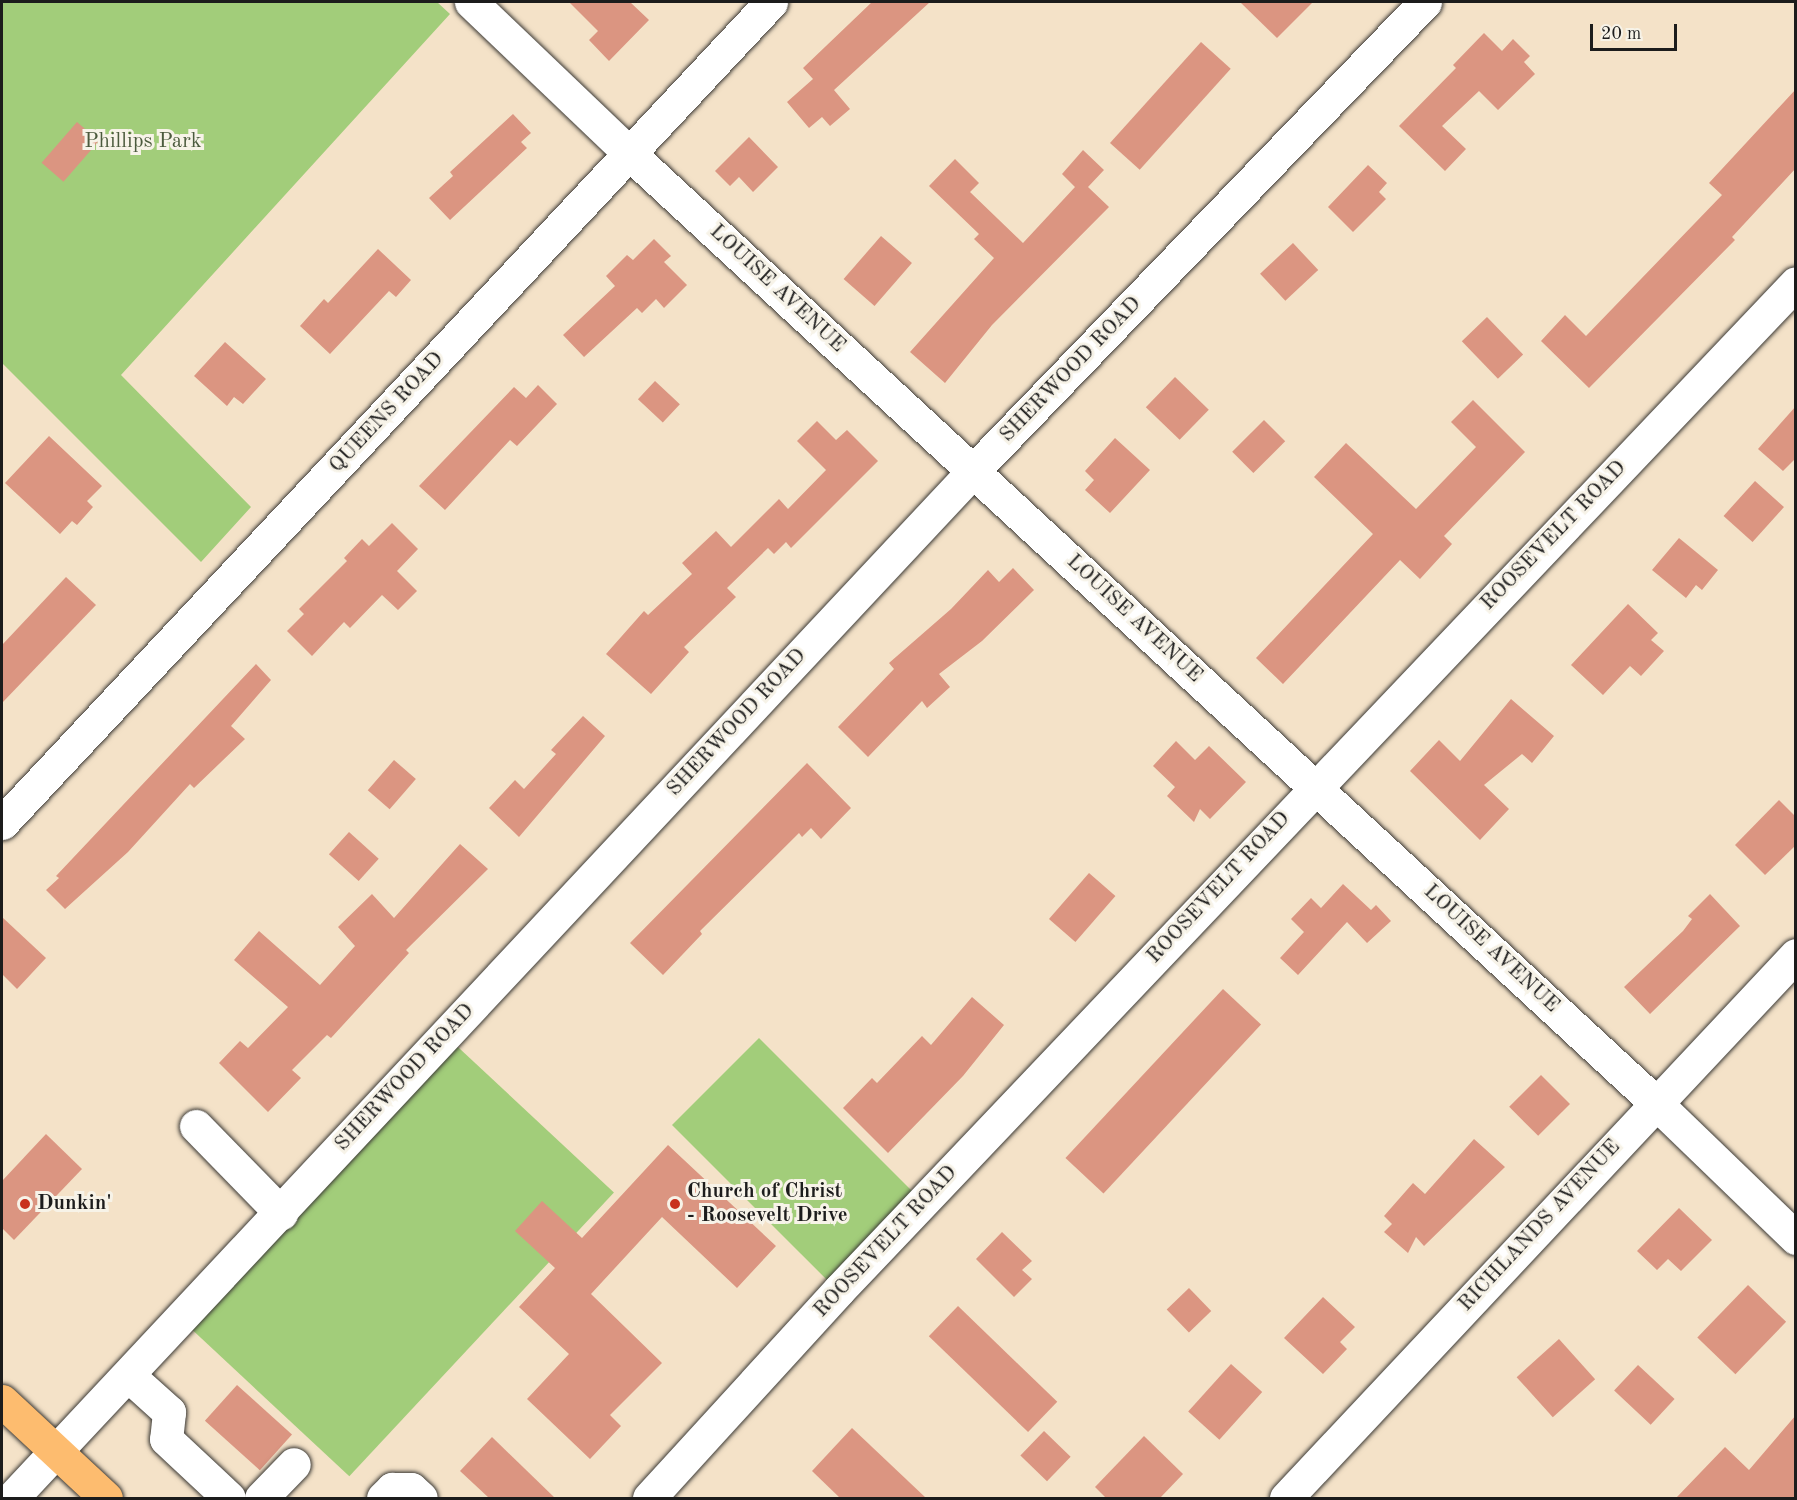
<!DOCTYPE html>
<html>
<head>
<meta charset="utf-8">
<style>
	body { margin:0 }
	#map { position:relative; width:1797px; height:1500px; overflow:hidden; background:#f4e2c8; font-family:"Old Standard TT",serif }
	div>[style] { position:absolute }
	.green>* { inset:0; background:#a2cd7a; transform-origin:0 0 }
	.building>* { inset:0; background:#db9581; transform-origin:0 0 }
	.roads { filter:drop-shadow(0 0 2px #3c3a36) drop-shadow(0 0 2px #3c3a36) }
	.minor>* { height:33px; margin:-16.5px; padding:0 16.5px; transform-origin:16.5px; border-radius:16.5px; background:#fff }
	.major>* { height:33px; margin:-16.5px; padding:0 16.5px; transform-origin:16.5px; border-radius:16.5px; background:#fdbc6f }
	.dots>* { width:16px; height:16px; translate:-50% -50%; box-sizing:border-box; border:3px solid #f7f3e8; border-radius:50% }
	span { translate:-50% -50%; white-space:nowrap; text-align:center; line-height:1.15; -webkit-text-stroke:6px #f7f3e8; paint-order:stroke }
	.park-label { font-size:21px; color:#4b5a3d }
	.street-label { font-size:21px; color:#1c1c1c }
	.poi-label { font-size:21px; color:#1c1c1c; font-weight:700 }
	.left { translate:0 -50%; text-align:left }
	.frame { position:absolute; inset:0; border:3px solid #1c1c1c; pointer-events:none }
	.scale { position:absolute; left:1590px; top:24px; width:87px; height:27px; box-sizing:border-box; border:3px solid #1c1c1c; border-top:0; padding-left:8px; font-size:18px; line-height:21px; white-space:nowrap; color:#1c1c1c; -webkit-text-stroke:4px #f7f3e8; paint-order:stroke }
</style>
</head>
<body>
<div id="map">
	<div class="green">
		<div style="clip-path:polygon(2px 2px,437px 2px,450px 14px,121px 375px,251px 507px,201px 562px,2px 363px)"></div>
		<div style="left:445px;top:1035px;width:231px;height:388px;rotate:43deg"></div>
		<div style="left:759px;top:1038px;width:233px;height:123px;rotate:45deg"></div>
	</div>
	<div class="building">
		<div style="clip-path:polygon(569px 2px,630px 2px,649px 20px,609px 61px,589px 40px,598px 31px)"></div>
		<div style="clip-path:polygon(872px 2px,930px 2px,834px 90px,850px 109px,830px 126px,822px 117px,809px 128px,787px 102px,813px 79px,803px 68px)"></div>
		<div style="clip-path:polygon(1240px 2px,1313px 2px,1277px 38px)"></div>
		<div style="clip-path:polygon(1484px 33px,1502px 51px,1513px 39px,1530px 56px,1524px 62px,1535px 74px,1498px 110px,1479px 91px,1442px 126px,1466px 149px,1445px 171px,1399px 126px,1456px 68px,1453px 65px)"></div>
		<div style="left:1201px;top:42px;width:40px;height:136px;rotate:42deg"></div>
		<div style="clip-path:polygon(1796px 89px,1796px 168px,1732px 237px,1735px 240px,1589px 388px,1541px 341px,1565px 315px,1586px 336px,1722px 195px,1709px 183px)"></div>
		<div style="clip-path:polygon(513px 114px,531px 133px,521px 142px,527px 148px,450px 220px,429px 198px,453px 176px,450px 172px)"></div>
		<div style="left:77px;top:122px;width:29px;height:54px;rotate:41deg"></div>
		<div style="clip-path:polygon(749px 137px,778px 167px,753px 192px,739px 177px,730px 186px,715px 171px)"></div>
		<div style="clip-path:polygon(1083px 150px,1104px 170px,1088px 187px,1109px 207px,992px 325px,945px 383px,910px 352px,994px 258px,974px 239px,979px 234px,929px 186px,955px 159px,979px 183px,970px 192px,1023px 243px,1075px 187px,1062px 174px)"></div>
		<div style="clip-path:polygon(1368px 165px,1387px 183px,1379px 192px,1386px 199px,1353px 232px,1328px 207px)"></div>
		<div style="left:881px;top:236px;width:41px;height:57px;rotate:41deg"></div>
		<div style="clip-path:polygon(654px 239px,671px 256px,664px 262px,687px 285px,664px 308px,656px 299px,642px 313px,637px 308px,584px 357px,563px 335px,615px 286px,606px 276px,627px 255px,633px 260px)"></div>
		<div style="left:1293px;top:243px;width:37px;height:45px;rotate:47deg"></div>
		<div style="clip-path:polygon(378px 249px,411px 280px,396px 297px,389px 291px,330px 354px,300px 326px,324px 299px,328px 303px)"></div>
		<div style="left:1487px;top:317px;width:52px;height:35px;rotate:46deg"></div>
		<div style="clip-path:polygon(225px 342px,266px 379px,243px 404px,234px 397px,227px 406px,194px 376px)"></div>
		<div style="left:1175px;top:377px;width:47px;height:42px;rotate:44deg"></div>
		<div style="left:655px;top:381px;width:34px;height:25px;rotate:43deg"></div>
		<div style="clip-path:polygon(538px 385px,557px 404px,517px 446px,510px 440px,445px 510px,419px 486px,514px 387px,526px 398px)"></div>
		<div style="clip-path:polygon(1473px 400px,1525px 452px,1444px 536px,1452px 544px,1420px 579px,1400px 560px,1283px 684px,1256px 658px,1373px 534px,1314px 477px,1346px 443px,1416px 509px,1476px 447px,1451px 422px)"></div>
		<div style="clip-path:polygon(1796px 406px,1796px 458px,1783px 471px,1758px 449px)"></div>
		<div style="left:1264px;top:420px;width:30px;height:45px;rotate:45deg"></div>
		<div style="clip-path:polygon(817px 421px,836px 440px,847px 430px,878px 461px,791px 548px,786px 542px,774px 554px,768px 548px,727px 588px,736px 597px,684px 647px,689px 652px,651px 694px,606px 654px,644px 611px,648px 615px,692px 574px,682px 563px,716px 531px,731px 547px,779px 499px,788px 509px,826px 470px,797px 441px)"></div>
		<div style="clip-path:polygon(49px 436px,102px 486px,87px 501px,93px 507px,77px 525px,72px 521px,60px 534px,5px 483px)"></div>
		<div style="clip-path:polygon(1115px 438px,1150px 470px,1110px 513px,1085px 490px,1094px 480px,1085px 471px)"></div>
		<div style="left:1755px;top:481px;width:39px;height:47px;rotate:42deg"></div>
		<div style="clip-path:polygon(392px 523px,418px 549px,397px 571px,417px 591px,398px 610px,382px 595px,350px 628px,344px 622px,312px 656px,287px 631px,304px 614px,299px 609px,347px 561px,344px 558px,362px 539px,369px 546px)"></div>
		<div style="clip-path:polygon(1679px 538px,1718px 570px,1702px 590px,1696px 585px,1686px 598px,1652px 570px)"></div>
		<div style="clip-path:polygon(1013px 568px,1034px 590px,982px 641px,939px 674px,950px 687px,927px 708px,922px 701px,868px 757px,838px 727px,894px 669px,889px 663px,951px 609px,988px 570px,999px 582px)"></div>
		<div style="clip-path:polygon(66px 577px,96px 605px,2px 703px,2px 645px)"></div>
		<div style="clip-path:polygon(1628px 604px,1658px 633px,1651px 640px,1664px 651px,1641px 676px,1630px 666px,1603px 695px,1571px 665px)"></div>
		<div style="clip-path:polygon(256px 664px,271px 680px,231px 726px,245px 739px,194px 788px,190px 784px,128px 852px,65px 909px,46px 890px,59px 878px,56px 876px)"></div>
		<div style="clip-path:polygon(1511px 699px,1554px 736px,1532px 763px,1522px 754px,1484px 785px,1509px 809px,1480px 840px,1410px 771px,1439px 740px,1460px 761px)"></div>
		<div style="clip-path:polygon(583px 716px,605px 736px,519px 837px,489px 808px,515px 780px,524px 789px,556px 754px,551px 750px)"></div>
		<div style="clip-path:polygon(1176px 741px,1195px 760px,1209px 746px,1246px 782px,1210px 819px,1200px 809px,1194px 822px,1167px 796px,1175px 787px,1153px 766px)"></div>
		<div style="left:394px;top:760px;width:29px;height:40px;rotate:41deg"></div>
		<div style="clip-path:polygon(807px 763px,851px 808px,821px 839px,811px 828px,802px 837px,799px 833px,700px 931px,702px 934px,663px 975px,630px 943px)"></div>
		<div style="clip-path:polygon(1779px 800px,1796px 817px,1796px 845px,1765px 875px,1735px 845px)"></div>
		<div style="left:349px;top:832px;width:40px;height:30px;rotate:42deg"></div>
		<div style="clip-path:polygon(460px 844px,488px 869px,406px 950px,409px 953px,331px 1038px,327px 1035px,292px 1070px,301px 1078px,268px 1112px,219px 1063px,240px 1041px,248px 1048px,288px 1007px,234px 960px,259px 931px,320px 985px,355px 946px,338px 927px,372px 894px,394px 918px)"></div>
		<div style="left:1089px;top:873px;width:35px;height:61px;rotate:41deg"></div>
		<div style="clip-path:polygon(1343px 884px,1371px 910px,1376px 905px,1391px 921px,1367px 943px,1347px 922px,1298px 975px,1280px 958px,1304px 932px,1291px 919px,1311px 898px,1321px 908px)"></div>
		<div style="clip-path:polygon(1710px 894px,1740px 926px,1650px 1014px,1624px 987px,1683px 931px,1692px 919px,1688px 916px)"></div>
		<div style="clip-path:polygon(2px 917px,46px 958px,17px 989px,2px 974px)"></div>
		<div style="left:1223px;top:989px;width:52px;height:231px;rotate:43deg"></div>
		<div style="clip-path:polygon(972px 997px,1004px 1025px,963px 1076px,888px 1153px,843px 1108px,872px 1078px,877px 1083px,922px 1036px,931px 1045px)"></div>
		<div style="left:1541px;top:1075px;width:41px;height:45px;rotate:45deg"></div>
		<div style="clip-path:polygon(46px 1134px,82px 1169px,14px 1240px,2px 1228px,2px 1181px)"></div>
		<div style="clip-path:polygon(1474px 1139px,1505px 1167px,1424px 1246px,1416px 1237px,1408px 1253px,1384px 1232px,1392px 1224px,1384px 1216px,1413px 1183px,1425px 1194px)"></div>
		<div style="clip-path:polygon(668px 1145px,776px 1246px,737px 1288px,662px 1217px,591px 1294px,662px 1363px,610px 1415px,621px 1426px,590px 1459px,527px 1399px,569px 1354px,519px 1307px,555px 1268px,515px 1231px,542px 1201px,582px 1238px)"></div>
		<div style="clip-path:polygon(1679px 1208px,1712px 1240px,1681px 1271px,1668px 1259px,1657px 1270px,1637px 1251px)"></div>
		<div style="clip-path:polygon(1002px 1232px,1032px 1261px,1022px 1270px,1032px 1279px,1014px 1297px,976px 1259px)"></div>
		<div style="left:1748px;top:1285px;width:53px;height:73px;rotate:44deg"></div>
		<div style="left:1189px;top:1288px;width:32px;height:31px;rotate:46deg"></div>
		<div style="clip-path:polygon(1323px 1297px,1355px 1327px,1340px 1342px,1347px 1349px,1323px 1374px,1284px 1338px)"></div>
		<div style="left:958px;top:1306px;width:138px;height:42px;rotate:44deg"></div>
		<div style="left:1559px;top:1339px;width:54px;height:57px;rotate:48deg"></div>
		<div style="left:1231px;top:1364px;width:42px;height:64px;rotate:42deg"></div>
		<div style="left:1638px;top:1365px;width:50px;height:35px;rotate:43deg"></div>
		<div style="left:237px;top:1385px;width:74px;height:48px;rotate:42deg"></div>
		<div style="clip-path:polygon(1796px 1415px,1796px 1498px,1676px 1498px,1725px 1447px,1749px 1470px)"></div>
		<div style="clip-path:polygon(852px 1428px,926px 1498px,840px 1498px,812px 1471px)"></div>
		<div style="left:1044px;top:1431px;width:37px;height:34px;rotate:44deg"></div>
		<div style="clip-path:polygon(1144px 1436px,1183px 1474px,1160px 1498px,1106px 1498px,1095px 1487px)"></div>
		<div style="clip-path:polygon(492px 1437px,555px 1498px,489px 1498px,460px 1471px)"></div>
	</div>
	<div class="roads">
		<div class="minor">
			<div style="left:471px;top:2px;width:220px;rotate:43.7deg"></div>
			<div style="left:630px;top:154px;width:1396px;rotate:42.77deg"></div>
			<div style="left:1655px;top:1102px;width:196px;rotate:44deg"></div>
			<div style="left:2px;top:823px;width:1125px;rotate:-46.87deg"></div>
			<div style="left:196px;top:1126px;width:122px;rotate:45.7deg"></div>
			<div style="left:129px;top:1376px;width:54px;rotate:42deg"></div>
			<div style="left:169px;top:1412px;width:27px;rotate:96deg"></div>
			<div style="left:166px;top:1439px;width:86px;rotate:43.1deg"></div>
			<div style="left:12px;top:1498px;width:1408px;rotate:-46.9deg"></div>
			<div style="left:974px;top:470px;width:650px;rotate:-46.06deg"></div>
			<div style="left:261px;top:1498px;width:47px;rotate:-45.9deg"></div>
			<div style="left:383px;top:1498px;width:13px;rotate:-45deg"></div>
			<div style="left:392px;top:1489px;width:19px"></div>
			<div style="left:411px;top:1489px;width:13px;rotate:42deg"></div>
			<div style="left:649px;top:1498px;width:282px;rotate:-47.6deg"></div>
			<div style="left:839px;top:1290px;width:1389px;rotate:-46.46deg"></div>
			<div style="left:1286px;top:1498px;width:745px;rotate:-46.8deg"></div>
		</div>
		<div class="major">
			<div style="left:2px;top:1401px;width:142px;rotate:43deg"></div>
		</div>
	</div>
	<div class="dots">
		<div style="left:25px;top:1204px;background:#c8321e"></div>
		<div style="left:675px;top:1204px;background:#c8321e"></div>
	</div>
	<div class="park-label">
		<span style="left:143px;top:142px">Phillips Park</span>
	</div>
	<div class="street-label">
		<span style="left:777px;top:289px;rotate:43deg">LOUISE AVENUE</span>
		<span style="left:1071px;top:370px;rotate:-46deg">SHERWOOD ROAD</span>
		<span style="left:387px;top:413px;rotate:-47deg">QUEENS ROAD</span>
		<span style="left:1554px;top:536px;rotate:-46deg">ROOSEVELT ROAD</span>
		<span style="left:1134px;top:619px;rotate:43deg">LOUISE AVENUE</span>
		<span style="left:737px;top:723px;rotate:-47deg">SHERWOOD ROAD</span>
		<span style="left:1219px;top:888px;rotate:-47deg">ROOSEVELT ROAD</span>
		<span style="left:1491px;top:949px;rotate:43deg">LOUISE AVENUE</span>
		<span style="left:405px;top:1078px;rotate:-47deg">SHERWOOD ROAD</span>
		<span style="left:1540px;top:1226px;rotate:-47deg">RICHLANDS AVENUE</span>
		<span style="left:886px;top:1242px;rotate:-47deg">ROOSEVELT ROAD</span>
	</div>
	<div class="poi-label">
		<span class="left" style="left:687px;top:1204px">Church of Christ<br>- Roosevelt Drive</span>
		<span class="left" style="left:37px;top:1204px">Dunkin'</span>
	</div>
	<div class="frame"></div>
	<div class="scale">20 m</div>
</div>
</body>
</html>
